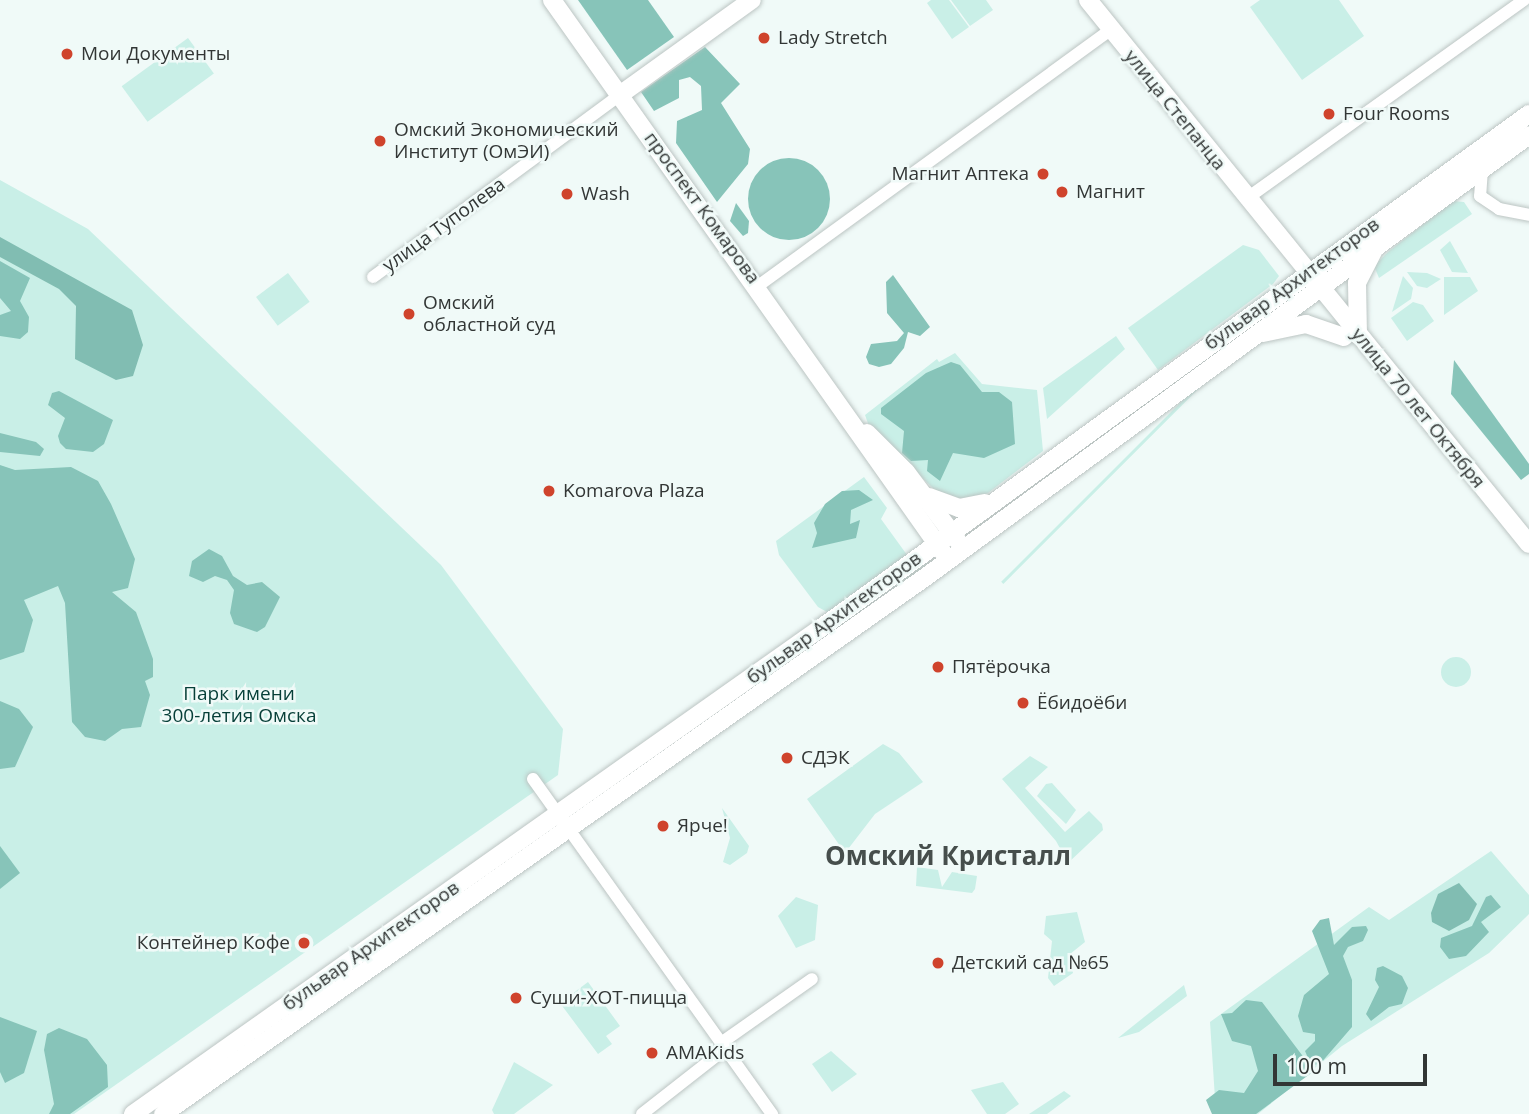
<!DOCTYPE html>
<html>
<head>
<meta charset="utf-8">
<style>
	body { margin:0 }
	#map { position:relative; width:1529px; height:1114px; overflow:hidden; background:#f0faf8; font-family:"Open Sans",sans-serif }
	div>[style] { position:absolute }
	.green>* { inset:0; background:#c9efe7; transform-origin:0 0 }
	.round { border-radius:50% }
	.forest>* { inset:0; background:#87c4b9 }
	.water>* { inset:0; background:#81bdb2 }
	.roads { filter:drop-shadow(0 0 2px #bcc5c3) drop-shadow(0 0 2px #bcc5c3) }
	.street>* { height:12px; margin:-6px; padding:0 6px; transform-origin:6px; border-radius:6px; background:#fff }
	.secondary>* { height:18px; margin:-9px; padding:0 9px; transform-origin:9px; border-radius:9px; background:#fff }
	.dots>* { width:19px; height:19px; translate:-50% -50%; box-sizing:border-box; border:4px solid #f0faf8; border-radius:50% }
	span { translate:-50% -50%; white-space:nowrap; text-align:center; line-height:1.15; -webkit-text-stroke:5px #f0faf8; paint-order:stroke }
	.poi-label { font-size:19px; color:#323635 }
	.left { translate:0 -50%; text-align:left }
	.right { translate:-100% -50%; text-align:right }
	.street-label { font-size:19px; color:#323635 }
	.park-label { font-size:19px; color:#063f38 }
	.district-label { font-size:26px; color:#464e4c; font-weight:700 }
	.scale { position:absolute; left:1273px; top:1054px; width:154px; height:32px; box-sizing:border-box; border:4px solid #323635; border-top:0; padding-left:9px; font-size:21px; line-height:24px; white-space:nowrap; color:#323635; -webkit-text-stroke:5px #f0faf8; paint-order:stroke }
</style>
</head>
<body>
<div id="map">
	<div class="green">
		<div style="clip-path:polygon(931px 0,949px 0,969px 27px,952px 39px,927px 3px)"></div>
		<div style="clip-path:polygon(951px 0,986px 0,993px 10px,970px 26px)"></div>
		<div style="clip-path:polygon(1260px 0,1339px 0,1364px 36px,1302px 80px,1250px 7px)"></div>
		<div style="left:188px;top:38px;width:44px;height:82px;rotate:54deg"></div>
		<div style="clip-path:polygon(0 180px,88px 229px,441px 565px,563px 729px,558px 775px,74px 1114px,0 1114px)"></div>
		<div style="clip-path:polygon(1453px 201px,1464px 202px,1472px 214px,1379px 278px,1374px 266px,1388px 252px)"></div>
		<div style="clip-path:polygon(1450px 241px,1468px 273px,1452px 272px,1440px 250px)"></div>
		<div style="clip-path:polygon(1243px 245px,1259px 250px,1279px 276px,1273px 284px,1158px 370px,1128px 328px)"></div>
		<div style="clip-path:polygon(1407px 272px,1427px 273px,1441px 279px,1427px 288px,1417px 286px)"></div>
		<div style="left:288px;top:273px;width:36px;height:40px;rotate:53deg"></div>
		<div style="clip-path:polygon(1403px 276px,1413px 288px,1411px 299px,1392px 312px)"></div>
		<div style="clip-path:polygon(1444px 277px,1470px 277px,1478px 291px,1444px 315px)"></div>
		<div style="left:1289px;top:294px;width:3px;height:407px;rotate:45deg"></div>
		<div style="clip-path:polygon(1413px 302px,1423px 305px,1434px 321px,1407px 341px,1391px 318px)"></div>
		<div style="clip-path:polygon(1116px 336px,1125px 349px,1047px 419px,1043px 388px)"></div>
		<div style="clip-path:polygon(955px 353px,982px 384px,1037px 390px,1043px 451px,988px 493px,965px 502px,939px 494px,869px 426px,865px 415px,937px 359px,939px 362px)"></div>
		<div style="clip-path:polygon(864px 477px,887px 508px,881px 519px,910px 559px,836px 611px,827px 612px,818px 607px,779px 555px,776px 541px)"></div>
		<div style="clip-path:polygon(926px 561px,929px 566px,683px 740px,681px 736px)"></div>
		<div class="round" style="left:1441px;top:657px;width:30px;height:30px"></div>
		<div style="clip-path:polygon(883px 744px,899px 753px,923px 782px,875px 814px,845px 853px,807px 799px)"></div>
		<div style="clip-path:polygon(1030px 756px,1048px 767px,1025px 788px,1065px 832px,1089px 811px,1102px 824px,1103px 830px,1068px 863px,1056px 841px,1002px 779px)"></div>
		<div style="clip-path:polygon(1052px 783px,1076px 810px,1066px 824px,1037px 796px,1046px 784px)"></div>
		<div style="clip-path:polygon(722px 808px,749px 846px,747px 853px,730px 865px,723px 862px,730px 838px)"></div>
		<div style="clip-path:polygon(1491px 851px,1529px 895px,1529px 914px,1489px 953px,1342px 1046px,1258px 1114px,1216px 1114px,1210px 1022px,1369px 907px,1389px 920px)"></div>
		<div style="clip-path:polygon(917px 867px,938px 870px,942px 887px,952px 872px,977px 876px,975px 889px,972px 893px,916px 886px)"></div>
		<div style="clip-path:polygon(796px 897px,818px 905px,815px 940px,796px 948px,778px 916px)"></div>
		<div style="clip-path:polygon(1077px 912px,1085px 942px,1070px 954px,1073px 973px,1054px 986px,1048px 978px,1052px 941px,1044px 934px,1046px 916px)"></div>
		<div style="clip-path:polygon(588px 982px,620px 1026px,606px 1036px,612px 1044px,598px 1054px,560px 1003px)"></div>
		<div style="clip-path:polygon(1184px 985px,1187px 996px,1139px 1032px,1118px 1038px)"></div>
		<div style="clip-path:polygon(831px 1051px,857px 1074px,832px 1092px,812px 1064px)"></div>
		<div style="clip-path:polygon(514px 1062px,553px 1085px,514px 1114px,494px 1114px,492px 1110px)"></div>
		<div style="clip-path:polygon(1003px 1082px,1019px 1104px,1005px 1114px,987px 1114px,971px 1090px)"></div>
		<div style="clip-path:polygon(1064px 1091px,1071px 1096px,1047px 1114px,1029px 1114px)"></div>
	</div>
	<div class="forest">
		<div style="clip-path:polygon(578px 0,648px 0,674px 37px,627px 70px)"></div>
		<div style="clip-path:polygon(705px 47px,740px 84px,721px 103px,750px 149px,748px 164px,717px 202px,676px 143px,677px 121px,702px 110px,701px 86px,690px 77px,679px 80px,679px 98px,654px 111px,641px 92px)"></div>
		<div class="round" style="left:748px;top:158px;width:82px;height:82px"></div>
		<div style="clip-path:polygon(736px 203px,749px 221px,748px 233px,743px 236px,730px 221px)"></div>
		<div style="clip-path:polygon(0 261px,30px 278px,20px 301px,29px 317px,28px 332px,20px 339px,0 336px,0 315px,11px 311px,0 298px)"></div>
		<div style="clip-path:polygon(893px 275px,930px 327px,920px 336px,908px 332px,904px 348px,891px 364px,879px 367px,869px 364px,866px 357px,871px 344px,897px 341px,904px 333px,887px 313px,886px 282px)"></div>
		<div style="clip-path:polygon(1454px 360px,1529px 464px,1529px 474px,1521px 480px,1451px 394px)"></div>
		<div style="clip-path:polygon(951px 362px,960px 365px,982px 392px,999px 392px,1012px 402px,1015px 444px,984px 458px,953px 453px,940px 481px,927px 471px,928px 460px,911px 461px,902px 453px,904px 431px,881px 414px,881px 408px,926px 373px)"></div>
		<div style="clip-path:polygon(59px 391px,113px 420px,104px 444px,93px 452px,66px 449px,60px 443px,58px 436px,65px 418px,48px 405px,52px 393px)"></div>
		<div style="clip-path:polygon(0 433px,36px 442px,44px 449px,40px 456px,0 452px)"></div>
		<div style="clip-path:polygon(0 465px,15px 470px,71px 467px,98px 481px,111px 504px,135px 559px,128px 588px,112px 592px,136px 612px,153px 659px,153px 677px,145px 681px,150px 695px,141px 727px,122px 729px,105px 741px,85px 737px,72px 722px,65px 603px,58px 586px,24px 600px,33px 620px,24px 652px,0 660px)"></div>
		<div style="clip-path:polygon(859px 490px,873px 500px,851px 510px,850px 524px,860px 520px,856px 538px,812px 548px,817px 533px,814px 523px,825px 504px,842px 491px)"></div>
		<div style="clip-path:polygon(209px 549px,222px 556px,233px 576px,247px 585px,262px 582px,280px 597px,265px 627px,257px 632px,234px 624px,230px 613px,234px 590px,227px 580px,215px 576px,203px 582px,189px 576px,192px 561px)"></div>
		<div style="clip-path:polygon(0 701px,19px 709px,33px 727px,15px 767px,0 769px)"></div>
		<div style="clip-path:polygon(0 846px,20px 873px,0 889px)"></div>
		<div style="clip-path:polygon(1491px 895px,1501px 907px,1481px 922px,1489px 932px,1466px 956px,1449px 959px,1440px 947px,1441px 938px,1472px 926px,1486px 897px)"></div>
		<div style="clip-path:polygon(1329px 918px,1334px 945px,1352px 927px,1366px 926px,1368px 930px,1363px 941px,1348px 947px,1343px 956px,1352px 980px,1352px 1027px,1320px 1064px,1311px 1065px,1305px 1051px,1315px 1041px,1315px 1034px,1303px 1032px,1298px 1016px,1304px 995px,1329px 974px,1312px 931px,1320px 920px)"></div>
		<div style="clip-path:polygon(1383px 966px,1402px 976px,1408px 988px,1402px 1004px,1389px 1007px,1371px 1021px,1366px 1014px,1379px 987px,1375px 980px,1377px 968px)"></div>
		<div style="clip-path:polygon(1246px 1000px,1262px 1002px,1314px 1071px,1256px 1114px,1212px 1114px,1206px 1100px,1219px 1090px,1244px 1093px,1258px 1071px,1251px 1046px,1232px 1041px,1221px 1014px,1232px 1013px)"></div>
		<div style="clip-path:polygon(0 1017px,37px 1031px,24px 1073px,5px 1083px,0 1072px)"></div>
		<div style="clip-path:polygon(59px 1028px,87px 1039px,107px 1065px,108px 1087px,70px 1114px,49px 1114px,54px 1104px,44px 1050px,47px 1034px)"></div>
	</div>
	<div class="water">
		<div style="clip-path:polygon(0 237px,132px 310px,143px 345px,133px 376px,116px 380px,75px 359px,76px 306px,59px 289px,0 257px)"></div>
		<div style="clip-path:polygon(1459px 883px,1477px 904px,1469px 920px,1449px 931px,1432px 922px,1431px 913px,1438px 894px)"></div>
	</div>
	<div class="roads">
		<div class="street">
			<div style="left:1482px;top:169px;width:27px;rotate:94deg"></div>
			<div style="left:1480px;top:196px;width:23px;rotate:34deg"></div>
			<div style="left:1499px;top:209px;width:31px;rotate:11deg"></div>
			<div style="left:1246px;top:199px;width:342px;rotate:-35.6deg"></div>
			<div style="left:373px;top:277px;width:308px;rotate:-36.4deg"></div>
			<div style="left:758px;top:286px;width:436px;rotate:-36deg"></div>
			<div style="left:533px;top:779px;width:412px;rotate:54.5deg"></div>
			<div style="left:721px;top:1043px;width:111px;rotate:-35.1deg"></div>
			<div style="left:642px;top:1114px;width:105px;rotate:-38.1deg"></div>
		</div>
		<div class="secondary">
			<div style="left:552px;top:0;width:675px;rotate:54.71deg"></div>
			<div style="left:1088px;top:0;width:700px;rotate:50.97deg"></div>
			<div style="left:621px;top:94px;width:161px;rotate:-35.7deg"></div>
			<div style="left:1263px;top:333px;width:44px;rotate:-11.8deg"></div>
			<div style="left:1306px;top:324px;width:40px;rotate:18.9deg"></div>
			<div style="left:1358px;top:335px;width:52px;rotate:-91.1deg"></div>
			<div style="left:1357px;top:283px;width:38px;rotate:-63deg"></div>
			<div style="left:867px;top:433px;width:55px;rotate:45deg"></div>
			<div style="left:906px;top:472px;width:85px;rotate:53.1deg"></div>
			<div style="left:929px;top:497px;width:32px;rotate:20deg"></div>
			<div style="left:959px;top:508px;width:26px;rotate:-11deg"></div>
			<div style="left:133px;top:1114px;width:842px;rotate:-35.24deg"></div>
			<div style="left:821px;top:628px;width:875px;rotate:-35.98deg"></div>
			<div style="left:163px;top:1114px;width:934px;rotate:-35.15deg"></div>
			<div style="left:927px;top:576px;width:746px;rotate:-36.22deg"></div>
		</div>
	</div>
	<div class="dots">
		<div style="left:764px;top:38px;background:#cf432c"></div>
		<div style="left:67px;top:54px;background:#cf432c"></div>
		<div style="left:1329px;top:114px;background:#cf432c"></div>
		<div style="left:380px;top:141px;background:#cf432c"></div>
		<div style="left:1043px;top:174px;background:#cf432c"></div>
		<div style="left:1062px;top:192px;background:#cf432c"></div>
		<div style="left:567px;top:194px;background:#cf432c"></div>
		<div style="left:409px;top:314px;background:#cf432c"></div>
		<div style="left:549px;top:491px;background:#cf432c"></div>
		<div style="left:938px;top:667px;background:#cf432c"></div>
		<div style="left:1023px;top:703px;background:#cf432c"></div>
		<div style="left:787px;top:758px;background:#cf432c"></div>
		<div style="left:663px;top:826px;background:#cf432c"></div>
		<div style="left:304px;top:943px;background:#cf432c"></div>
		<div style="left:938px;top:963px;background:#cf432c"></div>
		<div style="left:516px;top:998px;background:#cf432c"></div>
		<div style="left:652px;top:1053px;background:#cf432c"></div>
	</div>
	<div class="poi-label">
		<span class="left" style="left:778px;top:38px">Lady Stretch</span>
		<span class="left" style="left:81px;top:54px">Мои Документы</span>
		<span class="left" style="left:1343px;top:114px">Four Rooms</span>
		<span class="left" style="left:394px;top:141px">Омский Экономический<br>Институт (ОмЭИ)</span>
		<span class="right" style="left:1029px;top:174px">Магнит Аптека</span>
		<span class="left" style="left:1076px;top:192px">Магнит</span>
		<span class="left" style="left:581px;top:194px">Wash</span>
		<span class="left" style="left:423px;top:314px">Омский<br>областной суд</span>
		<span class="left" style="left:563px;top:491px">Komarova Plaza</span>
		<span class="left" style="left:952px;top:667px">Пятёрочка</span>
		<span class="left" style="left:1037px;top:703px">Ёбидоёби</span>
		<span class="left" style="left:801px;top:758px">СДЭК</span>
		<span class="left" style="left:677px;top:826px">Ярче!</span>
		<span class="right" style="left:290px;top:943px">Контейнер Кофе</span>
		<span class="left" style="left:952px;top:963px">Детский сад №65</span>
		<span class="left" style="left:530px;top:998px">Суши-ХОТ-пицца</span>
		<span class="left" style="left:666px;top:1053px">AMAKids</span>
	</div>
	<div class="street-label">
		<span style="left:1175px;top:110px;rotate:51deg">улица Степанца</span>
		<span style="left:702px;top:208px;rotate:54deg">проспект Комарова</span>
		<span style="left:444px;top:225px;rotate:-36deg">улица Туполева</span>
		<span style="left:1292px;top:284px;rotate:-36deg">бульвар Архитекторов</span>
		<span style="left:1418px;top:408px;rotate:51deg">улица 70 лет Октября</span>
		<span style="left:834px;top:618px;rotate:-36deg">бульвар Архитекторов</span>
		<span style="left:371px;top:946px;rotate:-35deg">бульвар Архитекторов</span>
	</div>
	<div class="park-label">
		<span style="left:239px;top:705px">Парк имени<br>300-летия Омска</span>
	</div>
	<div class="district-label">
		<span style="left:948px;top:856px">Омский Кристалл</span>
	</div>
	<div class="scale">100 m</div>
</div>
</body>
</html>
